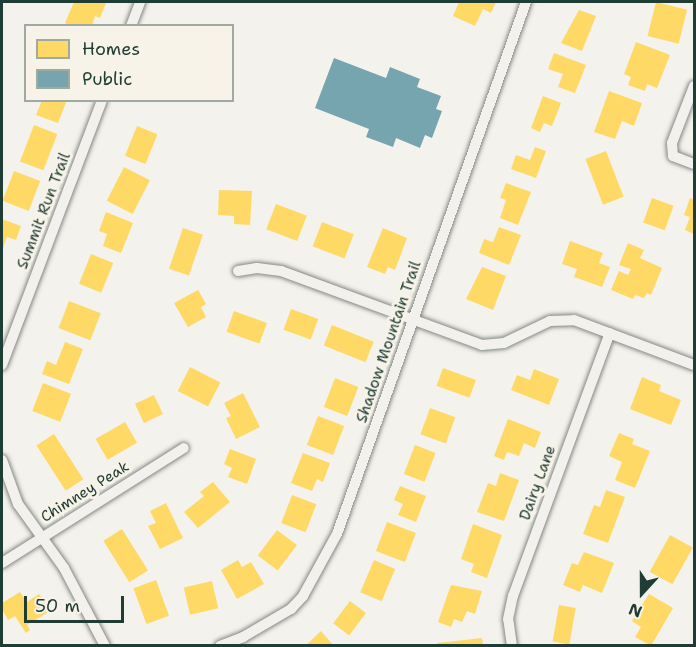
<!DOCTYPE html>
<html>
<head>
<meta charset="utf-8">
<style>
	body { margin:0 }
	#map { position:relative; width:696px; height:647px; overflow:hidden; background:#f4f2ec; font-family:"Shantell Sans",sans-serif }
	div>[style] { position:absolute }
	.homes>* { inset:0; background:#ffd966; transform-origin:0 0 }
	.public>* { inset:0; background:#76a5af }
	.roads { filter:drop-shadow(0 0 2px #848985) drop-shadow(0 0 2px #848985) }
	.minor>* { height:10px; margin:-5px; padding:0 5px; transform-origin:5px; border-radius:5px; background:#f2f1ed }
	span { translate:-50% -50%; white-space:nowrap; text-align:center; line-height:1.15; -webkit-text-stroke:6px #f7f3e8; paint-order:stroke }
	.street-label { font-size:15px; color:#1f3d34 }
	.frame { position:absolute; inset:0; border:3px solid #1f3d34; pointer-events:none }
	.legend { position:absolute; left:24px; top:24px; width:210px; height:78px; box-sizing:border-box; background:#f7f3e8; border:2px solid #a1aaa0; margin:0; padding:8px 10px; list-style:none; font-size:18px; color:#1f3d34 }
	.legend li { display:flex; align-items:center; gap:12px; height:30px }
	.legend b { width:30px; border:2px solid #a1aaa0 }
	.north { position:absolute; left:612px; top:563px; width:60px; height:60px; -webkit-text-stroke:4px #f7f3e8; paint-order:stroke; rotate:201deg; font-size:16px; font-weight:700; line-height:24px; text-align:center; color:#1f3d34 }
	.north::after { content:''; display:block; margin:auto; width:21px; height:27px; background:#1f3d34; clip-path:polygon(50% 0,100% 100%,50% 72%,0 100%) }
	.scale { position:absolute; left:24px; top:596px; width:100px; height:27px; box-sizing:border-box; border:3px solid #1f3d34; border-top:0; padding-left:8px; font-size:18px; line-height:21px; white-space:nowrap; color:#1f3d34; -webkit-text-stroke:4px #f7f3e8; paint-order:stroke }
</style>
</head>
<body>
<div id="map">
	<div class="homes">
		<div style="clip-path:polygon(74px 2px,103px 2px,106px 3px,100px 18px,95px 16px,92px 26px,71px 26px,65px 23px)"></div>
		<div style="clip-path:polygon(459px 2px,496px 2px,491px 13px,483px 9px,475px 26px,453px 16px)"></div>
		<div style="left:656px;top:2px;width:32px;height:35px;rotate:14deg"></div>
		<div style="clip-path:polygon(579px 10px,596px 16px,582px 51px,561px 43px)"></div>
		<div style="clip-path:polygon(636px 42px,670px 55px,657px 88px,647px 84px,645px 91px,628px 85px,631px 77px,624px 74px)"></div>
		<div style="clip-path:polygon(554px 53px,586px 65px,575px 93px,558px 87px,563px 74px,548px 69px)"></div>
		<div style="clip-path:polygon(609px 91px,642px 103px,634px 126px,622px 121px,615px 139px,594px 132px)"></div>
		<div style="clip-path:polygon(543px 96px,561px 103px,552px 126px,544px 123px,540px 132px,531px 128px)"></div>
		<div style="clip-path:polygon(42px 100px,67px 100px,58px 123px,36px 115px)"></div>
		<div style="left:34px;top:125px;width:25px;height:39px;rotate:21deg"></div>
		<div style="left:137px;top:126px;width:22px;height:32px;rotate:22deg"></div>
		<div style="clip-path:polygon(535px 147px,546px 151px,536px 178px,511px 169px,516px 155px,530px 160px)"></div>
		<div style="left:606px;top:151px;width:49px;height:22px;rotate:69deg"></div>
		<div style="left:124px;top:167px;width:29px;height:38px;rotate:27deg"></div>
		<div style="left:14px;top:171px;width:28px;height:32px;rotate:21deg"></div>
		<div style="clip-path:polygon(506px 183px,531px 192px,518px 225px,500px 218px,506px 200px,500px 198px)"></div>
		<div style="clip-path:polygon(219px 190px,252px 191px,250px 225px,234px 224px,234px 216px,218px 215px)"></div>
		<div style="left:652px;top:198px;width:23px;height:26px;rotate:20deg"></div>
		<div style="clip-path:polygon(690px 198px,694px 200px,694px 234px,685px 230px,690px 217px,684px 215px)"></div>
		<div style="left:276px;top:204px;width:33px;height:27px;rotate:21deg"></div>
		<div style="clip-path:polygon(106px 212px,133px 223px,121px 253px,103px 246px,107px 234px,99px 231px)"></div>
		<div style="clip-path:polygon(2px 219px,21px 226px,16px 240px,7px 237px,2px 251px)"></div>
		<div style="left:322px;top:222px;width:34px;height:26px;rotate:21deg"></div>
		<div style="clip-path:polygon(499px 227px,521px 235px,509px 265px,479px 253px,484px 239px,493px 242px)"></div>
		<div style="left:183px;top:228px;width:21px;height:43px;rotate:19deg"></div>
		<div style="clip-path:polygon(383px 228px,407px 238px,395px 270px,388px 267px,385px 274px,367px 267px)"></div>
		<div style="clip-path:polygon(570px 241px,603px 253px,599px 263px,610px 267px,602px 287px,574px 277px,577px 269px,562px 264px)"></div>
		<div style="clip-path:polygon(628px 243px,644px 250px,640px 258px,662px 268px,651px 295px,647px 293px,644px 298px,635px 295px,633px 299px,611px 290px,619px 271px,628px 275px,631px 269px,619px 265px)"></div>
		<div style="left:91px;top:254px;width:24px;height:32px;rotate:22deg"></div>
		<div style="clip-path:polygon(482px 267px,506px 276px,493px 310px,466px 299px)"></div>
		<div style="clip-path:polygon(198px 290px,206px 304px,201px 307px,206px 317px,188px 327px,174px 303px)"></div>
		<div style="left:69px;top:301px;width:34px;height:29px;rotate:21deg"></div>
		<div style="left:291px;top:309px;width:29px;height:22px;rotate:20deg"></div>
		<div style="left:234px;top:311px;width:35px;height:22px;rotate:20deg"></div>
		<div style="left:332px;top:325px;width:45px;height:22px;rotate:22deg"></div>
		<div style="clip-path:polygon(65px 342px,83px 349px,69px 384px,42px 374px,47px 361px,56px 365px)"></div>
		<div style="left:190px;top:367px;width:34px;height:27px;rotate:27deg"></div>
		<div style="left:443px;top:368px;width:35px;height:19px;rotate:20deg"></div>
		<div style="clip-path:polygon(534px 369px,559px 379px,549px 405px,511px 390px,517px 375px,530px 380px)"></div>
		<div style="clip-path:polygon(642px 377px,661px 385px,659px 391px,681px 400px,671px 425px,630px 409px)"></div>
		<div style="left:335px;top:378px;width:25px;height:31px;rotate:21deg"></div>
		<div style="left:43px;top:383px;width:30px;height:30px;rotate:21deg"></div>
		<div style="clip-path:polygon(243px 393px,260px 427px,236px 439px,226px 418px,231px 416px,224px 403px)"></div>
		<div style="left:154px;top:395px;width:21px;height:21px;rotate:65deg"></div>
		<div style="left:430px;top:408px;width:27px;height:28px;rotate:20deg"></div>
		<div style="left:318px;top:416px;width:28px;height:31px;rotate:21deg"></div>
		<div style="clip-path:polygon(508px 419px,541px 432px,535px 448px,524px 443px,519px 456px,507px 452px,504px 460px,494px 456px)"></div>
		<div style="left:125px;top:422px;width:24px;height:34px;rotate:60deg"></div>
		<div style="clip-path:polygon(619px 433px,634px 439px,632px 444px,650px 451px,635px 488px,615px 480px,622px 462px,609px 456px)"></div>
		<div style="left:54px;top:434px;width:54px;height:21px;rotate:57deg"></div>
		<div style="left:415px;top:445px;width:22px;height:31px;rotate:21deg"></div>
		<div style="clip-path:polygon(230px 449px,256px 459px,247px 484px,228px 477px,232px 468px,224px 464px)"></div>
		<div style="clip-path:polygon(303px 453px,330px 463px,323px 482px,317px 479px,312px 491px,291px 483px)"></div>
		<div style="clip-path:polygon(500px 473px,519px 480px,504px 521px,477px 512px,488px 483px,496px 486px)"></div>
		<div style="clip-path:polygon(213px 482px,230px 502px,198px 528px,184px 512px,204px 496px,200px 492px)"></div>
		<div style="clip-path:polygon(400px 486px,426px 496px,416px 522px,398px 515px,403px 504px,394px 500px)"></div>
		<div style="clip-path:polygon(606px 490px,625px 497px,608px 543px,583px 534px,594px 505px,600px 507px)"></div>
		<div style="left:292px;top:495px;width:26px;height:30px;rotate:21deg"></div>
		<div style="clip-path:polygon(166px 503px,183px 538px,160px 549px,148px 526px,156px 523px,150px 511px)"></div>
		<div style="left:387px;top:522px;width:31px;height:31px;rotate:21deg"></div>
		<div style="clip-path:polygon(473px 524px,502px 535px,487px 578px,471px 572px,474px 564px,461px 559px)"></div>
		<div style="left:122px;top:529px;width:49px;height:22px;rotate:58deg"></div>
		<div style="left:277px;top:530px;width:25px;height:32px;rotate:37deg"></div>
		<div style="left:670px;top:535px;width:26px;height:42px;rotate:29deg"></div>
		<div style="clip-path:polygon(584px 552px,614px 563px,602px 593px,583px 585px,580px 592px,563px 585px,572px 563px,578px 565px)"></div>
		<div style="clip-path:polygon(238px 560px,242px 567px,251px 562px,264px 584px,237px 599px,221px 570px)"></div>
		<div style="left:374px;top:560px;width:23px;height:35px;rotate:23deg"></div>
		<div style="left:156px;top:580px;width:38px;height:24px;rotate:70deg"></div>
		<div style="left:212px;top:581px;width:28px;height:29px;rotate:77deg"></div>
		<div style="clip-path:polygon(451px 585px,482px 591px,475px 614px,467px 611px,462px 622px,454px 619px,451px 627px,438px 622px)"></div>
		<div style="clip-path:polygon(20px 592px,27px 602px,39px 594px,50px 611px,27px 625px,30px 630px,26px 633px,15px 616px,8px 620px,2px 609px,2px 603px)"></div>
		<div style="clip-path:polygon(649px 594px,673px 608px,651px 646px,635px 637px,641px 627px,632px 621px)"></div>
		<div style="left:350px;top:601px;width:20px;height:28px;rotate:37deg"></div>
		<div style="left:559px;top:605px;width:17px;height:37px;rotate:10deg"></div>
		<div style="clip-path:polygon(321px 631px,334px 646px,305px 646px)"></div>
		<div style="clip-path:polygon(482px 638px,483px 646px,437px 646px,437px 643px)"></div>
	</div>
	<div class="public">
		<div style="clip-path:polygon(334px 58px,386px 78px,390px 67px,420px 79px,417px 87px,441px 96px,436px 109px,442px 111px,432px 138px,425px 135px,420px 148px,396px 138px,393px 147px,366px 137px,369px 129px,315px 108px)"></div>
	</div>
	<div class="roads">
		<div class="minor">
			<div style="left:131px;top:26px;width:26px;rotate:-69deg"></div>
			<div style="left:694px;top:86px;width:61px;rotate:111.1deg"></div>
			<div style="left:672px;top:143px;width:13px;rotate:86deg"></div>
			<div style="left:673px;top:156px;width:22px;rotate:21deg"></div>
			<div style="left:238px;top:271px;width:19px;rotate:-9deg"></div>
			<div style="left:257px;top:268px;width:24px;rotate:7deg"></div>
			<div style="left:281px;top:271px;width:214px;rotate:20.2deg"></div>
			<div style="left:482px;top:345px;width:22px;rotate:-5deg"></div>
			<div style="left:504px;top:343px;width:51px;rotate:-25.6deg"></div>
			<div style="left:550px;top:321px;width:24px;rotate:-2deg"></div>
			<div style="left:574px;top:320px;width:128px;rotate:20.6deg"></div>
			<div style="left:2px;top:365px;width:283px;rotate:-69.3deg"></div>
			<div style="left:2px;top:460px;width:47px;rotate:70deg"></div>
			<div style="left:18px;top:504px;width:79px;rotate:54.3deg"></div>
			<div style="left:64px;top:568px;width:88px;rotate:62.3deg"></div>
			<div style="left:2px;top:563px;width:215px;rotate:-32.3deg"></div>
			<div style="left:220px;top:646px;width:25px;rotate:-21deg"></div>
			<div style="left:243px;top:637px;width:56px;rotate:-30.3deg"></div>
			<div style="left:291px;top:609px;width:18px;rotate:-47deg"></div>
			<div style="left:303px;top:596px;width:71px;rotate:-61.3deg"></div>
			<div style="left:337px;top:534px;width:565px;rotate:-70.44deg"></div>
			<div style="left:512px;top:646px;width:27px;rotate:-98deg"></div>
			<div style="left:508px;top:619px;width:24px;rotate:-78deg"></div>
			<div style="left:513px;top:596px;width:280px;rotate:-69.8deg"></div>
		</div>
	</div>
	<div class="street-label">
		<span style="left:44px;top:211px;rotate:-69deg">Summit Run Trail</span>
		<span style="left:389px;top:342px;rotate:-71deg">Shadow Mountain Trail</span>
		<span style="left:538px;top:483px;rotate:-70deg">Dairy Lane</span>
		<span style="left:85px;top:492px;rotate:-32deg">Chimney Peak</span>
	</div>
	<div class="frame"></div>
	<ul class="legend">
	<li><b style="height:16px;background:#ffd966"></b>Homes</li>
	<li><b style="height:16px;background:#76a5af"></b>Public</li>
	</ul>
	<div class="north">N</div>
	<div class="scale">50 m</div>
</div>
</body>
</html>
